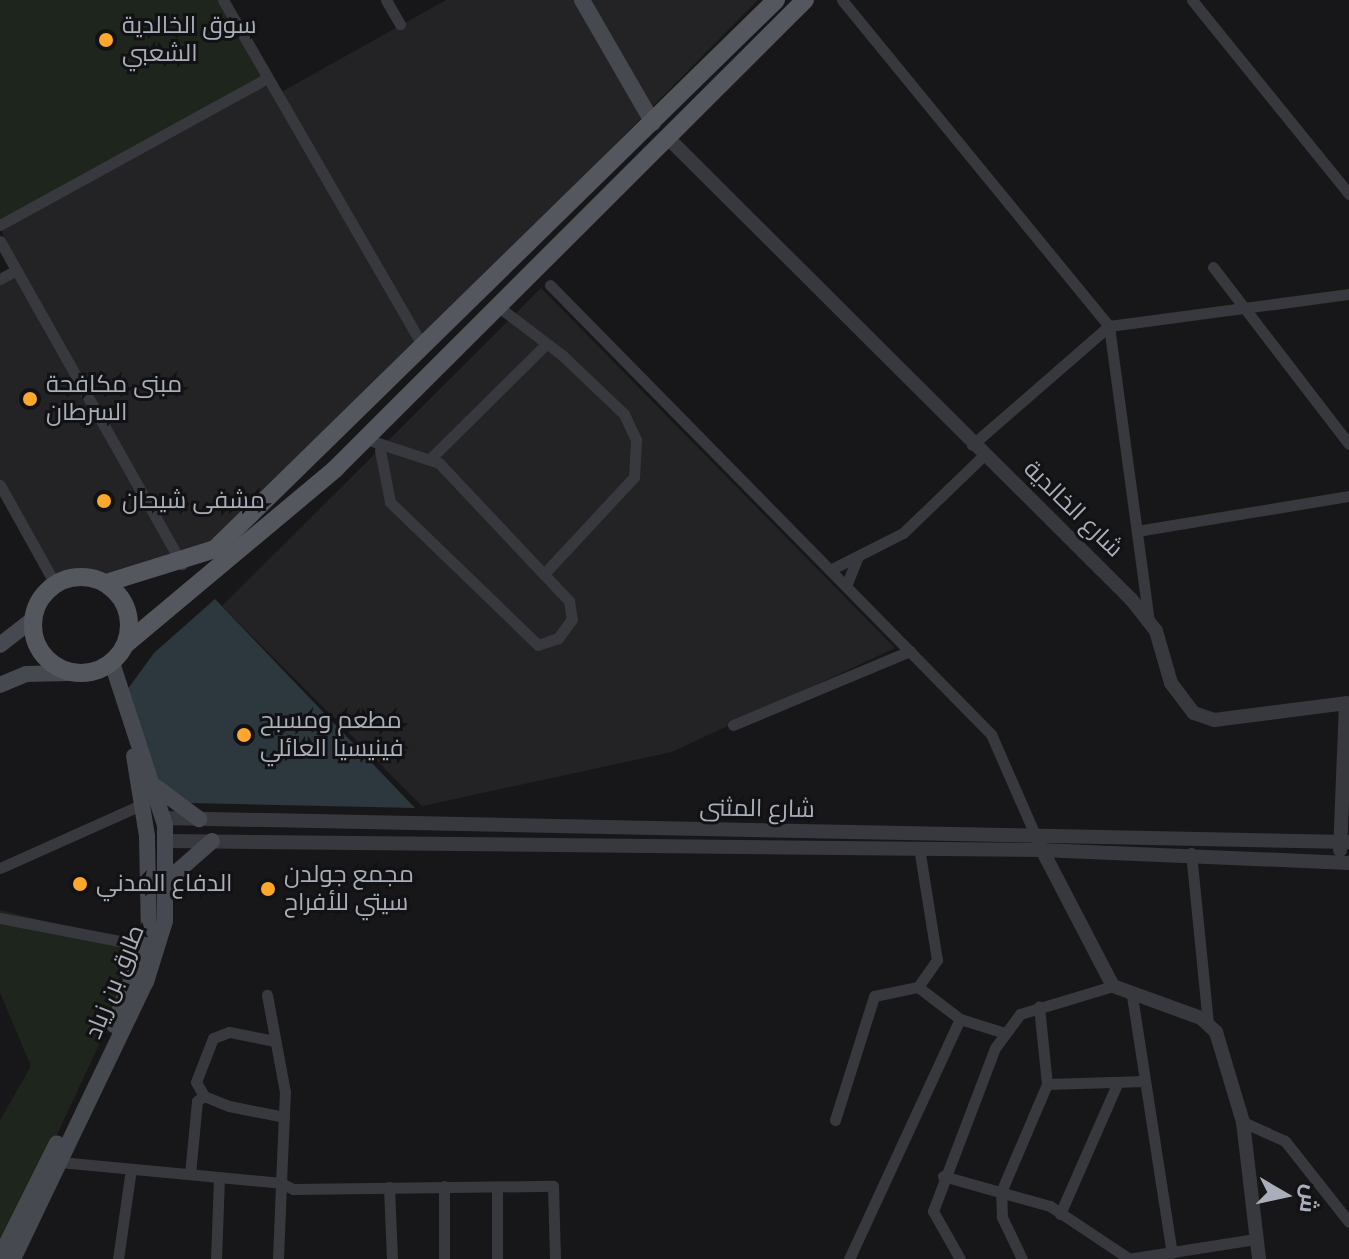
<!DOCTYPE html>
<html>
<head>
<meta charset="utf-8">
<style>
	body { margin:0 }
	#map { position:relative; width:1349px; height:1259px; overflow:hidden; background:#171719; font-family:Roboto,Cairo,sans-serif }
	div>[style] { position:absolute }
	.built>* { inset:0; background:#232326 }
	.green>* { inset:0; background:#1d251d }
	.water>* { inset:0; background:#2c383e }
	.minor>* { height:11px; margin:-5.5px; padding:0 5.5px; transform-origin:5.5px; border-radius:5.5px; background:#38393f }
	.tertiary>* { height:14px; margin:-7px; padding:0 7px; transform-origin:7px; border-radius:7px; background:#38393f }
	.secondary>* { height:16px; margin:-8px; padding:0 8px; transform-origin:8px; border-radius:8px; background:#46494f }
	.primary>* { height:18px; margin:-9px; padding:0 9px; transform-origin:9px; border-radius:9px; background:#54575e }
	.primary>.ring { margin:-9px; padding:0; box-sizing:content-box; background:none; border:18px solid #54575e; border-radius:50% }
	.dots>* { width:22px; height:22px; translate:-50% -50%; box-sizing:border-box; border:4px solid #121214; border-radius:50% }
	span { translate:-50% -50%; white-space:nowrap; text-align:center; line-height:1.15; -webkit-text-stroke:6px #121214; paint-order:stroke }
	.poi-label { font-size:24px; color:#a9afba }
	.left { translate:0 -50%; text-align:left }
	.street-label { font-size:24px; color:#a9afba }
	.north { position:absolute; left:1245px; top:1155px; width:80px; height:80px; -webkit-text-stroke:6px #121214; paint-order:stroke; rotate:99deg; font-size:22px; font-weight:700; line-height:32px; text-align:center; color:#a9afba }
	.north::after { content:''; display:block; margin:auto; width:28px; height:36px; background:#a9afba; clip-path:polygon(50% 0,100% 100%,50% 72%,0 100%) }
</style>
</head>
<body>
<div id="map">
	<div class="built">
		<div style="clip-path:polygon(446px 0,758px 0,215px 549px,106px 583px,77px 576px,55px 584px,0 485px,0 279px,15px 270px,0 225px,266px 79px,276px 95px)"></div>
		<div style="clip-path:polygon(541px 288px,895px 648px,672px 752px,422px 806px,222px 606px)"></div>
	</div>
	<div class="green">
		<div style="clip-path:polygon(0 0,223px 0,266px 79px,0 225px)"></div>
		<div style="clip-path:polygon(0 910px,145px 946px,0 1257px,0 1120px,31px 1066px,0 993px)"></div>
	</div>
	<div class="water">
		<div style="clip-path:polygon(215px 599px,415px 808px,189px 803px,158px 781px,127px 690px,154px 653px)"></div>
	</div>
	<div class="minor">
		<div style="left:223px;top:0;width:401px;rotate:60deg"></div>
		<div style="left:386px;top:0;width:28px;rotate:60deg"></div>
		<div style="left:842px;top:0;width:421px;rotate:50.7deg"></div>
		<div style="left:1109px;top:326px;width:298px;rotate:82.3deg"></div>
		<div style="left:1192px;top:0;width:250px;rotate:51deg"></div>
		<div style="left:0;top:225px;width:303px;rotate:-28.8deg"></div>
		<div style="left:0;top:241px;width:371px;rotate:60.6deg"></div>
		<div style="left:1213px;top:267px;width:223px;rotate:52.5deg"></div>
		<div style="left:0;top:279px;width:18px;rotate:-29deg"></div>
		<div style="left:550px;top:285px;width:629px;rotate:45.52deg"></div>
		<div style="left:991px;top:734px;width:112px;rotate:66.4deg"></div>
		<div style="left:496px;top:305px;width:83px;rotate:37.1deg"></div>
		<div style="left:562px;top:355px;width:86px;rotate:43.6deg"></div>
		<div style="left:624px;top:414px;width:29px;rotate:65deg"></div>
		<div style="left:636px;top:440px;width:37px;rotate:93deg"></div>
		<div style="left:634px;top:477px;width:132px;rotate:132.9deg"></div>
		<div style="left:366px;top:439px;width:77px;rotate:18.2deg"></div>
		<div style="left:439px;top:463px;width:190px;rotate:46.7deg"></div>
		<div style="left:569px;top:601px;width:18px;rotate:81deg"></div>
		<div style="left:572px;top:619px;width:24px;rotate:126deg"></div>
		<div style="left:558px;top:638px;width:21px;rotate:161deg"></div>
		<div style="left:538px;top:645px;width:206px;rotate:-136deg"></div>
		<div style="left:390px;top:502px;width:53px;rotate:-100.9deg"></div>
		<div style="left:972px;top:445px;width:181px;rotate:-41deg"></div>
		<div style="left:1109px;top:326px;width:242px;rotate:-7.6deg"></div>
		<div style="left:432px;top:457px;width:159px;rotate:-44.7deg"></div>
		<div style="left:0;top:485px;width:113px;rotate:60.9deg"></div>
		<div style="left:1137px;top:531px;width:215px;rotate:-9.4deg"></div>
		<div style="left:830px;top:570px;width:82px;rotate:-26.9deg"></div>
		<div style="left:903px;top:533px;width:111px;rotate:-43.9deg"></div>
		<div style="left:846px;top:586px;width:31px;rotate:-68deg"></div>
		<div style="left:733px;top:725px;width:192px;rotate:-22.7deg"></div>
		<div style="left:1191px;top:853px;width:171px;rotate:84.3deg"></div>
		<div style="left:0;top:868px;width:157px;rotate:-24.1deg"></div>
		<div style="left:0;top:918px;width:148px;rotate:10.9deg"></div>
		<div style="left:918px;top:987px;width:53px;rotate:37.3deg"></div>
		<div style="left:960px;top:1019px;width:47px;rotate:17.3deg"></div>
		<div style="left:1132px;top:996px;width:260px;rotate:81.2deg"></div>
		<div style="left:275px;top:1041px;width:47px;rotate:-168.9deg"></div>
		<div style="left:229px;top:1032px;width:17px;rotate:159deg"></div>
		<div style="left:213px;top:1038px;width:47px;rotate:111.1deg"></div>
		<div style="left:196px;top:1082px;width:16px;rotate:60deg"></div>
		<div style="left:204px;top:1096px;width:27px;rotate:22deg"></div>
		<div style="left:229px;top:1106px;width:56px;rotate:11.3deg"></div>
		<div style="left:1047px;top:1084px;width:98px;rotate:-1.8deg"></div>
		<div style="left:835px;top:1120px;width:130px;rotate:-72.5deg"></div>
		<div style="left:874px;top:996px;width:45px;rotate:-11.6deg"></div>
		<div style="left:918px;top:987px;width:33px;rotate:-55deg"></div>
		<div style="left:937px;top:960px;width:113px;rotate:-99.1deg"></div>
		<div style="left:1243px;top:1122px;width:46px;rotate:24.3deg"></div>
		<div style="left:1285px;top:1141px;width:103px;rotate:51.7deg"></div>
		<div style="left:60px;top:1162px;width:222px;rotate:5.4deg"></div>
		<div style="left:281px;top:1183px;width:91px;rotate:-87.5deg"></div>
		<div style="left:285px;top:1092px;width:99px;rotate:-100.5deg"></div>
		<div style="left:190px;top:1174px;width:73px;rotate:-84.5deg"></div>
		<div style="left:197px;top:1101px;width:9px;rotate:-36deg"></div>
		<div style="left:943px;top:1176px;width:111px;rotate:15.7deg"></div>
		<div style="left:1050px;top:1206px;width:94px;rotate:33.7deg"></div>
		<div style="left:444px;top:1186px;width:73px;rotate:90deg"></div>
		<div style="left:389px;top:1187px;width:72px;rotate:87.6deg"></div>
		<div style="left:497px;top:1187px;width:72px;rotate:90deg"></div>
		<div style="left:1060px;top:1214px;width:144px;rotate:-66.3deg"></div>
		<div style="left:118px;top:1259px;width:91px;rotate:-81.8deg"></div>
		<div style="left:216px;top:1259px;width:82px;rotate:-87.9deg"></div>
		<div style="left:278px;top:1259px;width:76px;rotate:-87.7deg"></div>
		<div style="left:281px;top:1183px;width:13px;rotate:27deg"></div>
		<div style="left:293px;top:1189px;width:260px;rotate:-0.7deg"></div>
		<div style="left:553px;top:1186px;width:73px;rotate:88.4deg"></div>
		<div style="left:849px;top:1259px;width:264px;rotate:-65.2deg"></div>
		<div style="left:960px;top:1259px;width:55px;rotate:-119.4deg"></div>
		<div style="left:933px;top:1211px;width:174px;rotate:-69.2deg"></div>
		<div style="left:995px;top:1048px;width:42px;rotate:-53.7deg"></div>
		<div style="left:1020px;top:1014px;width:97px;rotate:-16.8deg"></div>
		<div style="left:1022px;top:1259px;width:47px;rotate:-115.5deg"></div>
		<div style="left:1002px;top:1217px;width:25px;rotate:-92deg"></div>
		<div style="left:1001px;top:1192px;width:117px;rotate:-66.9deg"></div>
		<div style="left:1047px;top:1084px;width:78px;rotate:-95.9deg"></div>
		<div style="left:1128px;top:1259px;width:129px;rotate:-8.9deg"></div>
	</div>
	<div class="tertiary">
		<div style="left:667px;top:137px;width:655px;rotate:44.88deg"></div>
		<div style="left:1131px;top:599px;width:41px;rotate:52deg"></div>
		<div style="left:1156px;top:631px;width:54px;rotate:73.9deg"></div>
		<div style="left:1171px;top:683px;width:38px;rotate:53deg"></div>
		<div style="left:1194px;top:713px;width:21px;rotate:19deg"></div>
		<div style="left:1214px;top:720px;width:133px;rotate:-7.3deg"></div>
		<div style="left:1346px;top:703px;width:147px;rotate:92.3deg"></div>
		<div style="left:163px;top:818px;width:1186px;rotate:1.16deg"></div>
		<div style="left:167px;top:841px;width:874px;rotate:0.59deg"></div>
		<div style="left:1041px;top:850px;width:308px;rotate:2.4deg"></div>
		<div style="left:1039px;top:844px;width:160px;rotate:62.5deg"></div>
		<div style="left:1113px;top:986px;width:94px;rotate:20deg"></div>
		<div style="left:1201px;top:1018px;width:21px;rotate:43deg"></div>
		<div style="left:1216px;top:1032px;width:94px;rotate:73.3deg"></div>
		<div style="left:1243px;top:1122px;width:138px;rotate:83.3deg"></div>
	</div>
	<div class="secondary">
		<div style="left:582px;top:0;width:142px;rotate:60deg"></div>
		<div style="left:0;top:645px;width:41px;rotate:-38deg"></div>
		<div style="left:0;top:685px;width:28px;rotate:-23deg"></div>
		<div style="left:26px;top:674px;width:43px;rotate:-1.3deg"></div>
		<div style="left:156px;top:787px;width:54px;rotate:36.7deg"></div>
		<div style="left:170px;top:878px;width:56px;rotate:-41.4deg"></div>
		<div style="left:114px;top:1025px;width:97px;rotate:-69deg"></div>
		<div style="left:149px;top:934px;width:98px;rotate:-91.2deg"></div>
		<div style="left:147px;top:836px;width:81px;rotate:-99.2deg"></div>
		<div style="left:0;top:1257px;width:127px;rotate:-63.4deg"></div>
		<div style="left:13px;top:1259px;width:307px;rotate:-64.4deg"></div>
		<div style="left:146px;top:982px;width:64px;rotate:-72.7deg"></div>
		<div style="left:165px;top:921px;width:96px;rotate:-90deg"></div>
		<div style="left:165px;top:825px;width:170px;rotate:-108.1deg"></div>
	</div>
	<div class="primary">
		<div class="ring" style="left:33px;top:577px;width:78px;height:78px"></div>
		<div style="left:106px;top:583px;width:114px;rotate:-17.3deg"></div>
		<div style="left:215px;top:549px;width:785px;rotate:-44.38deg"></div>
		<div style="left:126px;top:644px;width:273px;rotate:-39.9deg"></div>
		<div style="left:335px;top:469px;width:664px;rotate:-44.94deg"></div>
	</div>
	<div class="dots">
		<div style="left:106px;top:40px;background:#fda82c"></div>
		<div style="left:30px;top:399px;background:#fda82c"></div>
		<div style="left:104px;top:501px;background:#fda82c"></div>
		<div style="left:244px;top:735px;background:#fda82c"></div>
		<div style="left:80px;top:884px;background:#fda82c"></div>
		<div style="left:268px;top:889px;background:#fda82c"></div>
	</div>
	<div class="poi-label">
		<span class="left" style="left:122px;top:40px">سوق الخالدية<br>الشعبي</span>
		<span class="left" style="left:46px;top:399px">مبنى مكافحة<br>السرطان</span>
		<span class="left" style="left:122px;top:501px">مشفى شيحان</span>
		<span class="left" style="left:260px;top:735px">مطعم ومسبح<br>فينيسيا العائلي</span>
		<span class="left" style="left:284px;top:889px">مجمع جولدن<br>سيتي للأفراح</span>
		<span class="left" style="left:96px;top:884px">الدفاع المدني</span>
	</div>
	<div class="street-label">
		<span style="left:1073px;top:509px;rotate:44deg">شارع الخالدية</span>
		<span style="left:757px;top:809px;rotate:1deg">شارع المثنى</span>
		<span style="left:115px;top:982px;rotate:-68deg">طارق بن زياد</span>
	</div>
	<div class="north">ش</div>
</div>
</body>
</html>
